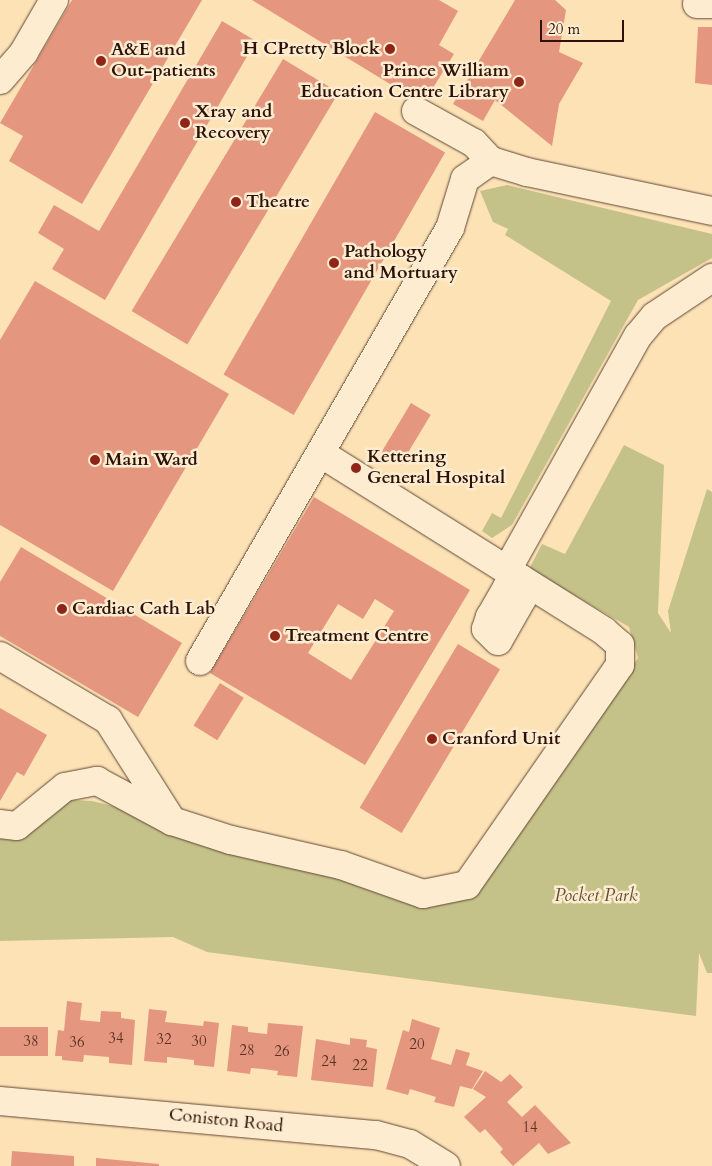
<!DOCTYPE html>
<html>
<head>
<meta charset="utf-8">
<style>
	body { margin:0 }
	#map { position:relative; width:712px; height:1166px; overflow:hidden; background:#fde2b6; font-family:Cardo,serif }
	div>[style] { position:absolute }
	.green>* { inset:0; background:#c5c289 }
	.building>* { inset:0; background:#e4967f; transform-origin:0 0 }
	.roads { filter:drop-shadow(0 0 1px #604634) drop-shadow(0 0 1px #604634) }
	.minor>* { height:28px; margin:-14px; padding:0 14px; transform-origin:14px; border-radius:14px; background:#feecd0 }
	.dots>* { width:14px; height:14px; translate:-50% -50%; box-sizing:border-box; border:2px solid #feecd0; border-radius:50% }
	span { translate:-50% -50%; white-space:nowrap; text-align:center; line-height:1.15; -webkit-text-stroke:5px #feecd0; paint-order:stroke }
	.number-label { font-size:15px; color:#5a3326 }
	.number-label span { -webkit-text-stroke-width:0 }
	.poi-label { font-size:18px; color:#2c1208; font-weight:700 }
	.right { translate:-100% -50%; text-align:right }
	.left { translate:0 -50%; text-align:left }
	.park-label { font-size:18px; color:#625035; font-style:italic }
	.street-label { font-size:18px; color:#2c1208 }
	.scale { position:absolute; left:540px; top:20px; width:84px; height:22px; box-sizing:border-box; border:2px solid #2c1208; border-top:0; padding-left:6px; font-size:15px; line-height:18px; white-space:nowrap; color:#2c1208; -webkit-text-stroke:4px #feecd0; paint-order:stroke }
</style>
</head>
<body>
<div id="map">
	<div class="green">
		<div style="clip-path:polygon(507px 185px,712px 234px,712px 258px,638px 300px,512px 525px,492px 538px,482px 531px,492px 513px,501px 518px,611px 301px,505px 235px,508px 229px,493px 222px,480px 191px)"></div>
		<div style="clip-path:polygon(624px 445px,664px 465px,658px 613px,671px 633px,668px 611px,707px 489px,712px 492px,712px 973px,707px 973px,699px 953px,696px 1016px,207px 952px,173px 937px,0 941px,0 835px,19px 834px,51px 817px,71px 800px,92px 801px,469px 892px,638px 658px,629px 627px,529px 569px,542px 544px,565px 554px)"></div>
	</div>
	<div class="building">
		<div style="clip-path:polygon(72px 0,202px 0,82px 204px,9px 161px,23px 136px,0 123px)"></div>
		<div style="clip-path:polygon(252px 0,439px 0,458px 11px,439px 45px,454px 54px,423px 104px)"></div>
		<div style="clip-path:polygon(515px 0,555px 0,566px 10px,559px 52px,583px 63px,559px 104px,552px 146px,495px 100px,483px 121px,453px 104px)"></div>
		<div style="clip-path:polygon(222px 21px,256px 41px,105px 300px,52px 269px,64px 249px,38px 233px,54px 205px,99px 231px)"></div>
		<div style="clip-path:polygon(698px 27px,712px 27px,712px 85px,695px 83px)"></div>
		<div style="left:283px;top:59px;width:65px;height:294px;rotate:31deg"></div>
		<div style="left:375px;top:112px;width:81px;height:303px;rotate:30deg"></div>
		<div style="clip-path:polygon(35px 281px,229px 394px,113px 591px,0 525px,0 340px)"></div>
		<div style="left:411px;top:403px;width:23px;height:58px;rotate:31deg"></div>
		<div style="clip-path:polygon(evenodd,314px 497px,470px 590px,365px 765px,210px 673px,314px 497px,375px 599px,394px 611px,351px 680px,308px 653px,338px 604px,363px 619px,375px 599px)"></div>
		<div style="clip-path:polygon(21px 547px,182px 643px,138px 717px,0 636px,0 582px)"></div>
		<div style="left:458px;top:644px;width:49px;height:191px;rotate:31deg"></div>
		<div style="left:220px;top:683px;width:28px;height:50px;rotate:32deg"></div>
		<div style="clip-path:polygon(0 708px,47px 735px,24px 776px,17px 772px,0 801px)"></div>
		<div style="clip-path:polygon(67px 1001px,82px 1003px,80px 1020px,100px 1022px,101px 1011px,121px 1012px,121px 1018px,135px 1020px,132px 1065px,109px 1063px,109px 1057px,84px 1055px,83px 1062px,62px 1060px,62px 1056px,55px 1056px,58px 1030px,64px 1031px)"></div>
		<div style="clip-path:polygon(149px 1009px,167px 1011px,165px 1022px,203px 1026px,204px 1021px,219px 1023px,214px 1067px,194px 1065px,194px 1060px,167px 1057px,167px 1063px,144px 1061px)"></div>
		<div style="clip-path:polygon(412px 1019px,440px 1028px,431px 1059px,451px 1065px,456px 1049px,470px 1053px,466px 1065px,483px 1071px,472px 1089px,460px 1086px,454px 1107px,434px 1102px,436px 1097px,410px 1089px,408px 1095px,386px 1089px,403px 1030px,409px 1032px)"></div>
		<div style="clip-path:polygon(268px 1023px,303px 1026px,297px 1077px,277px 1075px,278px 1071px,263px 1069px,251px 1068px,250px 1074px,227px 1071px,232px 1025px,248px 1027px,248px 1032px,267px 1034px)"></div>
		<div style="left:0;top:1027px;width:48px;height:29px"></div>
		<div style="clip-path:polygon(350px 1038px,367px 1040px,366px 1047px,377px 1049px,373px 1087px,311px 1080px,316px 1039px,350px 1045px)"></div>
		<div style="clip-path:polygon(485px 1071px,501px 1082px,510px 1074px,523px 1087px,507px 1102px,522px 1117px,535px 1105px,571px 1143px,548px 1154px,539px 1143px,513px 1166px,500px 1152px,503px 1149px,485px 1129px,480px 1133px,464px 1117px,486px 1097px,473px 1089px)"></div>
		<div style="clip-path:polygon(12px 1151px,74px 1156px,74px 1166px,11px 1166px)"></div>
		<div style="clip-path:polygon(96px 1158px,159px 1164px,159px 1166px,96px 1166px)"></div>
	</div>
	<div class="roads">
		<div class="minor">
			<div style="left:697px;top:4px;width:15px"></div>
			<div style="left:0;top:80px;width:37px;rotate:-49deg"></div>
			<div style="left:24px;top:52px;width:60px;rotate:-60deg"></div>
			<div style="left:416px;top:111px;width:66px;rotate:28.9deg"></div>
			<div style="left:474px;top:143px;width:25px;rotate:47deg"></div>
			<div style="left:491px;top:161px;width:38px;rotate:17deg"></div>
			<div style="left:527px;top:172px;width:189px;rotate:11.9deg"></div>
			<div style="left:507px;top:570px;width:268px;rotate:-60.8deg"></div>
			<div style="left:638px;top:336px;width:26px;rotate:-50deg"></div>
			<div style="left:655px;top:316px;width:69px;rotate:-33.7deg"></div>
			<div style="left:521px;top:579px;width:20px;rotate:87deg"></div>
			<div style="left:522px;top:599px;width:48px;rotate:119.7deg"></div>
			<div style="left:498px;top:641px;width:17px;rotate:-135deg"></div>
			<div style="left:486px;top:629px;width:13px;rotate:-72deg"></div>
			<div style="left:490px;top:617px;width:34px;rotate:-60deg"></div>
			<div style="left:507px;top:587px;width:16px;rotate:-30deg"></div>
			<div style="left:0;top:656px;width:126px;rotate:30.7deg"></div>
			<div style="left:108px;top:720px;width:120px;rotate:57.6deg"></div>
			<div style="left:200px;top:661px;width:500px;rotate:-60deg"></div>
			<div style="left:450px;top:228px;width:51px;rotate:-73deg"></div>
			<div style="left:465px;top:179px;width:32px;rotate:-35deg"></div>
			<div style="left:0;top:824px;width:17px;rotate:7deg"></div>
			<div style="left:17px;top:826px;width:62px;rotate:-39.1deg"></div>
			<div style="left:65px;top:787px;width:33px;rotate:-11deg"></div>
			<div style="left:97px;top:781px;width:85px;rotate:28.1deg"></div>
			<div style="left:172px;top:821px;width:62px;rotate:17.9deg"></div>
			<div style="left:231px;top:840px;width:113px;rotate:12.8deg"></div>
			<div style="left:341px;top:865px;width:87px;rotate:19.5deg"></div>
			<div style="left:423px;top:894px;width:45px;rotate:-11.6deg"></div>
			<div style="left:467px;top:885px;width:268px;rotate:-55.2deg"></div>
			<div style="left:620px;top:665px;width:20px;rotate:-90deg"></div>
			<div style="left:620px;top:645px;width:21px;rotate:-139deg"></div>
			<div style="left:604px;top:631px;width:333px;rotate:-147.9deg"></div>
			<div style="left:0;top:1101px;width:378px;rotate:5.2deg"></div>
			<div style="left:376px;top:1135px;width:35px;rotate:15deg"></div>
			<div style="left:410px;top:1144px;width:42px;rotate:31.4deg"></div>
		</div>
	</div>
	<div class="dots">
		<div style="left:390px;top:49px;background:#8f2418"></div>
		<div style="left:101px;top:61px;background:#8f2418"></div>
		<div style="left:519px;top:82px;background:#8f2418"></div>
		<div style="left:185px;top:123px;background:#8f2418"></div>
		<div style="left:236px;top:202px;background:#8f2418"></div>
		<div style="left:334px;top:263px;background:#8f2418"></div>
		<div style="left:95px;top:460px;background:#8f2418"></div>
		<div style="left:356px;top:468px;background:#8f2418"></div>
		<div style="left:62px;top:609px;background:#8f2418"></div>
		<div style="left:275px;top:636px;background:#8f2418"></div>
		<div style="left:432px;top:739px;background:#8f2418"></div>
	</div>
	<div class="number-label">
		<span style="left:116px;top:1039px">34</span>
		<span style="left:164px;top:1040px">32</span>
		<span style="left:31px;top:1042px">38</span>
		<span style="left:199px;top:1042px">30</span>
		<span style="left:77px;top:1043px">36</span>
		<span style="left:417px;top:1045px">20</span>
		<span style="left:247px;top:1051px">28</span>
		<span style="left:282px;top:1052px">26</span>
		<span style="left:329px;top:1062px">24</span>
		<span style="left:360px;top:1066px">22</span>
		<span style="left:530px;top:1128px">14</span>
	</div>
	<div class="poi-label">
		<span class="right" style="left:380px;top:49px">H CPretty Block</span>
		<span class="left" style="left:111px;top:61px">A&amp;E and<br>Out-patients</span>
		<span class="right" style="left:509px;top:82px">Prince William<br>Education Centre Library</span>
		<span class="left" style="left:195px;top:123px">Xray and<br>Recovery</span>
		<span class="left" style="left:246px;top:202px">Theatre</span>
		<span class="left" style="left:344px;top:263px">Pathology<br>and Mortuary</span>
		<span class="left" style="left:367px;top:468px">Kettering<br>General Hospital</span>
		<span class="left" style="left:105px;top:460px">Main Ward</span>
		<span class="left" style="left:72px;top:609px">Cardiac Cath Lab</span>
		<span class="left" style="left:285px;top:636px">Treatment Centre</span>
		<span class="left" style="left:442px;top:739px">Cranford Unit</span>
	</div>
	<div class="park-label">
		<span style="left:596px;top:896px">Pocket Park</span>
	</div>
	<div class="street-label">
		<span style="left:226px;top:1121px;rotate:6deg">Coniston Road</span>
	</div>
	<div class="scale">20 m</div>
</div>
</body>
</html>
